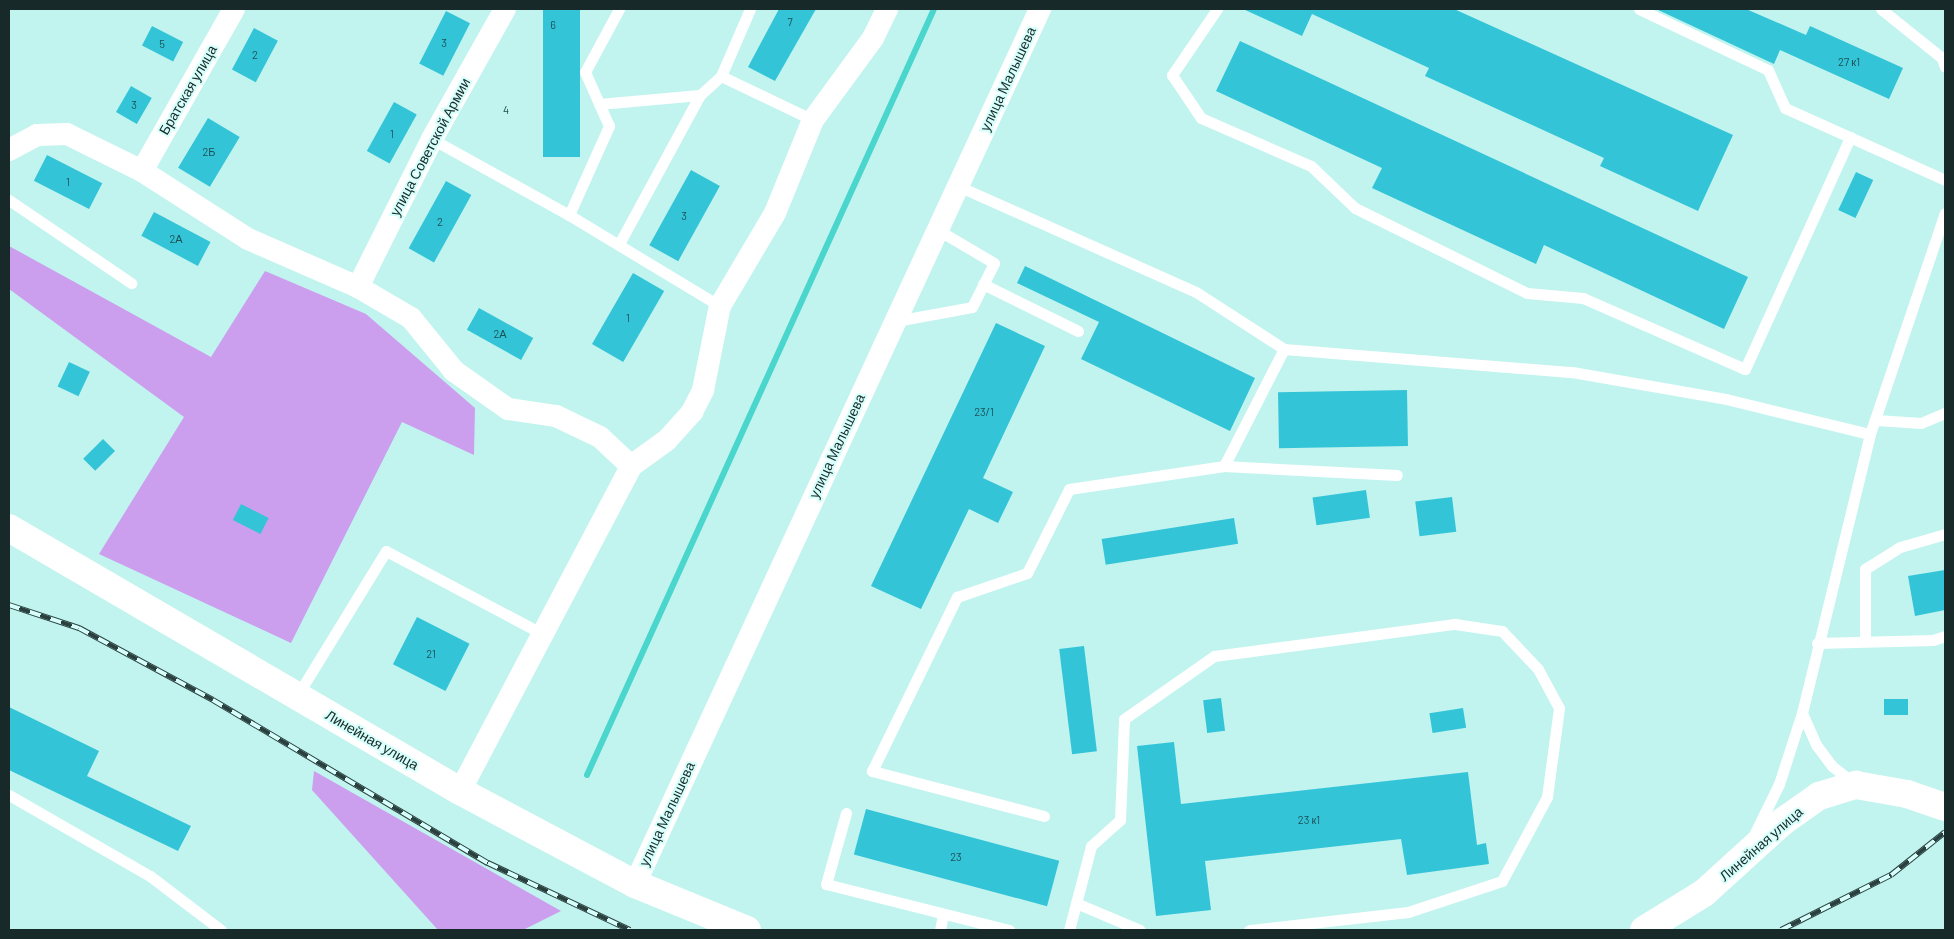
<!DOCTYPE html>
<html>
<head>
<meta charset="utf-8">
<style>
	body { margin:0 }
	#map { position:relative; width:1954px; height:939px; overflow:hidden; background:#c1f4ef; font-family:Barlow,sans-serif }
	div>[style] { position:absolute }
	.forest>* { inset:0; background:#cb9fee }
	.stream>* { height:6px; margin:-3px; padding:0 3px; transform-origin:3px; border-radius:3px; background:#4ad6cd }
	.building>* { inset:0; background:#34c4d8; transform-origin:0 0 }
	.service>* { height:11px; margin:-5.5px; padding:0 5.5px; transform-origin:5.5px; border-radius:5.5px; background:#fff }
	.minor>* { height:22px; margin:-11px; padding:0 11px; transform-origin:11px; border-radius:11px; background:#fff }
	.primary>* { height:28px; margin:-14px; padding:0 14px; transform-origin:14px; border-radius:14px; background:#fff }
	.rail>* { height:5.5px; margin-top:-2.75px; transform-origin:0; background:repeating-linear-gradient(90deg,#d6fffb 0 11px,#2a403f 0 22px); box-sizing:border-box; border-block:1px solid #2a403f }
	span { translate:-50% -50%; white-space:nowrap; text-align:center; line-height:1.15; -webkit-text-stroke:4px #d6fffb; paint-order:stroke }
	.number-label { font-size:11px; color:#1e5055 }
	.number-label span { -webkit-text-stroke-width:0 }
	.street-label { font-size:14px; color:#172a29 }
	.frame { position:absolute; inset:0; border:10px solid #172a29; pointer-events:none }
</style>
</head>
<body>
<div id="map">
	<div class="forest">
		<div style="clip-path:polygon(9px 246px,211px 357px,265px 271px,366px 314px,475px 408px,474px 455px,402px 422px,291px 643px,99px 554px,184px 417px,9px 289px)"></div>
		<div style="clip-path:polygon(314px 771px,561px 911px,523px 930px,438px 930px,312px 790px)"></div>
	</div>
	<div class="stream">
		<div style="left:587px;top:775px;width:841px;rotate:-65.63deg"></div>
	</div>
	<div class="building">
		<div style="left:543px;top:9px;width:37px;height:148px"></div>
		<div style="clip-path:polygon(779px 9px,816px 9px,775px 81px,748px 67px)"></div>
		<div style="clip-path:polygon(1243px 9px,1454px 9px,1733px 135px,1698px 211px,1600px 166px,1604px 158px,1425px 76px,1429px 68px,1312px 14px,1302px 36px)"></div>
		<div style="clip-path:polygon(1656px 9px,1746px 9px,1806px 35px,1810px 26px,1903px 68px,1889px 99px,1780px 50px,1774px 64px)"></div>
		<div style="left:446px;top:11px;width:27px;height:59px;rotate:27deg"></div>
		<div style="left:152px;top:26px;width:35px;height:22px;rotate:27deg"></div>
		<div style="left:254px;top:28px;width:27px;height:47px;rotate:28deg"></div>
		<div style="clip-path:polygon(1240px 41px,1748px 277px,1724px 329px,1544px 245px,1536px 264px,1372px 188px,1382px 168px,1216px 91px)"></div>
		<div style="left:131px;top:86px;width:24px;height:30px;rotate:30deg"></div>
		<div style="left:394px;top:102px;width:26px;height:56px;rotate:29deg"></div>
		<div style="left:208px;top:118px;width:37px;height:58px;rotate:31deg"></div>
		<div style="left:47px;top:155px;width:62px;height:29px;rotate:27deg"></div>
		<div style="left:691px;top:170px;width:33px;height:86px;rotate:29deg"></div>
		<div style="left:1856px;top:172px;width:19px;height:42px;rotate:25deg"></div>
		<div style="left:446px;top:181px;width:29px;height:77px;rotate:29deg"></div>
		<div style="left:154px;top:212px;width:64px;height:27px;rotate:28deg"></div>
		<div style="clip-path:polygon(1025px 266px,1255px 378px,1230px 431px,1081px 359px,1099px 322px,1017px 283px)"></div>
		<div style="left:633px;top:273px;width:36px;height:82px;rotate:30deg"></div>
		<div style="left:479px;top:308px;width:62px;height:25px;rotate:29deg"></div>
		<div style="clip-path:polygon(996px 323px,1045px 346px,983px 478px,1013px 492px,998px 523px,969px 509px,921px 609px,871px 586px)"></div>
		<div style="left:69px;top:362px;width:23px;height:27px;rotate:25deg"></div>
		<div style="left:1407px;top:390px;width:56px;height:129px;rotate:89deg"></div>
		<div style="left:103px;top:439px;width:17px;height:28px;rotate:45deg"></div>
		<div style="left:1366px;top:490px;width:28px;height:54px;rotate:82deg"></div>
		<div style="left:1452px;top:497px;width:35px;height:37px;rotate:83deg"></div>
		<div style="left:241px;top:504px;width:31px;height:18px;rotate:27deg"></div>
		<div style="left:1234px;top:518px;width:26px;height:134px;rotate:81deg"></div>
		<div style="clip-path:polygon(1945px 570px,1945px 610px,1915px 616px,1908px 576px)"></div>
		<div style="left:417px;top:617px;width:59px;height:53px;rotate:27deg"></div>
		<div style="left:1084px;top:646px;width:106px;height:25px;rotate:83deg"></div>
		<div style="left:1221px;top:698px;width:33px;height:18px;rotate:83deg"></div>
		<div style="left:1884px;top:699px;width:24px;height:16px"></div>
		<div style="clip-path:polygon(9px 707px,99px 751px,87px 776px,191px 826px,178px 851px,9px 770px)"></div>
		<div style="left:1463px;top:708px;width:20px;height:34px;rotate:81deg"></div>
		<div style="clip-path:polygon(1174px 742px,1181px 804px,1468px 772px,1477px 845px,1486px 843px,1489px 864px,1407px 875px,1401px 839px,1205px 861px,1211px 910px,1156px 916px,1137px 746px)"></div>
		<div style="left:866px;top:809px;width:200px;height:47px;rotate:15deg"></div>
	</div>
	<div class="service">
		<div style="left:1217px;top:9px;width:80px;rotate:124.3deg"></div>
		<div style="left:1172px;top:75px;width:52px;rotate:56deg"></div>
		<div style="left:1201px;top:118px;width:120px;rotate:23.6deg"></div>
		<div style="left:1311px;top:166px;width:61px;rotate:43.7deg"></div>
		<div style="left:1355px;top:208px;width:192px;rotate:26.3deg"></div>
		<div style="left:1527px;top:293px;width:56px;rotate:5.1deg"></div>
		<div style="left:1583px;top:298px;width:177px;rotate:23.7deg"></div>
		<div style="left:1745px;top:369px;width:255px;rotate:-65.6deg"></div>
		<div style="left:1639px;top:9px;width:143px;rotate:25.3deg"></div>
		<div style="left:1768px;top:70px;width:42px;rotate:65.9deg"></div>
		<div style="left:1785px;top:108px;width:175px;rotate:24.2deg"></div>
		<div style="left:1881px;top:9px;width:78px;rotate:38.8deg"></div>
		<div style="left:1942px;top:58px;width:9px;rotate:72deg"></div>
		<div style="left:721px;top:76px;width:73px;rotate:-66.6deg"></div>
		<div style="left:599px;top:104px;width:101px;rotate:-5.1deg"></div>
		<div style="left:700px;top:95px;width:28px;rotate:-42deg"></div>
		<div style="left:721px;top:76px;width:102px;rotate:25.6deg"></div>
		<div style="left:432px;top:139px;width:157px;rotate:29deg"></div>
		<div style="left:569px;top:215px;width:176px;rotate:31.1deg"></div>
		<div style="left:958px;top:186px;width:261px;rotate:24deg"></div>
		<div style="left:1196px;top:292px;width:105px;rotate:32.9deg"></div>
		<div style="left:1284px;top:349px;width:289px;rotate:4.6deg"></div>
		<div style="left:1572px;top:372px;width:156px;rotate:9.9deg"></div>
		<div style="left:1726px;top:399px;width:148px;rotate:13.7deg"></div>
		<div style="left:9px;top:200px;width:148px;rotate:34.2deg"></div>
		<div style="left:569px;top:215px;width:98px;rotate:-65.8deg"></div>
		<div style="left:609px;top:126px;width:59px;rotate:-114deg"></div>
		<div style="left:585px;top:72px;width:72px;rotate:-61.6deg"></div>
		<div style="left:619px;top:244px;width:170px;rotate:-61.5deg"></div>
		<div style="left:983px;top:284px;width:106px;rotate:26.3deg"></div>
		<div style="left:896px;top:321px;width:77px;rotate:-10.4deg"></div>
		<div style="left:972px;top:307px;width:49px;rotate:-63.4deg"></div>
		<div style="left:994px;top:263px;width:65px;rotate:-149.5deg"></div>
		<div style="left:1876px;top:420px;width:45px;rotate:3.8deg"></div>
		<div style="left:1921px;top:423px;width:26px;rotate:-23deg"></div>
		<div style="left:1224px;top:466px;width:173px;rotate:3deg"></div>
		<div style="left:1865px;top:641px;width:72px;rotate:-90deg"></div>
		<div style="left:1865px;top:569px;width:41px;rotate:-32.2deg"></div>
		<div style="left:1900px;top:547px;width:47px;rotate:-16.1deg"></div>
		<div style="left:1817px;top:643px;width:116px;rotate:-1.5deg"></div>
		<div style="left:1933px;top:640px;width:13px;rotate:-18deg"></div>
		<div style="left:297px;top:696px;width:170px;rotate:-58.5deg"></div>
		<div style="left:386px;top:551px;width:178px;rotate:27.9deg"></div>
		<div style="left:1802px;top:713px;width:36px;rotate:66deg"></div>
		<div style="left:1817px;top:746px;width:25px;rotate:53deg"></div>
		<div style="left:1832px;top:766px;width:29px;rotate:38deg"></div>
		<div style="left:9px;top:795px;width:163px;rotate:29.9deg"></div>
		<div style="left:150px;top:876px;width:89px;rotate:37.3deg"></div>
		<div style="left:846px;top:813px;width:74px;rotate:105.7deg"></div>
		<div style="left:826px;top:884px;width:189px;rotate:14.1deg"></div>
		<div style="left:1044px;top:816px;width:178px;rotate:-165.3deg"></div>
		<div style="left:872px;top:771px;width:194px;rotate:-64deg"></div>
		<div style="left:957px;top:597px;width:74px;rotate:-18.9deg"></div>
		<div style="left:1027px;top:573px;width:94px;rotate:-63.4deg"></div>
		<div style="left:1069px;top:489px;width:157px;rotate:-8.4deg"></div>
		<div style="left:1224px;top:466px;width:131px;rotate:-62.9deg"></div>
		<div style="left:1753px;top:837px;width:59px;rotate:-63.9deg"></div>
		<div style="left:1779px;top:784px;width:75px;rotate:-72.1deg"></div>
		<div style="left:1802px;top:713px;width:287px;rotate:-76.3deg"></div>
		<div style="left:1870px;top:434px;width:233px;rotate:-71.3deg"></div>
		<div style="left:1076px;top:903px;width:69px;rotate:22.9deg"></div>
		<div style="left:940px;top:930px;width:16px;rotate:-79deg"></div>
		<div style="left:1069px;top:930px;width:87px;rotate:-75.3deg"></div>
		<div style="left:1091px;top:846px;width:39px;rotate:-42deg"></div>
		<div style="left:1120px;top:820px;width:101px;rotate:-87.7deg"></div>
		<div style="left:1124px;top:719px;width:110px;rotate:-35deg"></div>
		<div style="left:1214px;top:656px;width:243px;rotate:-7.6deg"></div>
		<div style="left:1455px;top:624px;width:48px;rotate:8.5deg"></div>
		<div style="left:1502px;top:631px;width:52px;rotate:46.5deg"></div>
		<div style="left:1538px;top:669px;width:44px;rotate:61.7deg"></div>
		<div style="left:1559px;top:708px;width:90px;rotate:97.7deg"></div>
		<div style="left:1547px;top:797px;width:95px;rotate:118.2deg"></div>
		<div style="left:1502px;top:881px;width:99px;rotate:161.7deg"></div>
		<div style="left:1408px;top:912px;width:160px;rotate:173.5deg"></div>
	</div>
	<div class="minor">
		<div style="left:9px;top:150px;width:32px;rotate:-28deg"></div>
		<div style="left:37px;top:135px;width:30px;rotate:-2deg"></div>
		<div style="left:67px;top:134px;width:84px;rotate:26.3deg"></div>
		<div style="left:142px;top:171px;width:126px;rotate:32.7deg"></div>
		<div style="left:248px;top:239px;width:120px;rotate:23.6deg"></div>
		<div style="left:358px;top:287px;width:61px;rotate:30.3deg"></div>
		<div style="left:411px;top:318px;width:68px;rotate:50.9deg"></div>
		<div style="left:454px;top:371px;width:66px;rotate:35.1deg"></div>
		<div style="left:508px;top:409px;width:49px;rotate:8.3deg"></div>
		<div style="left:556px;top:416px;width:49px;rotate:25.5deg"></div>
		<div style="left:600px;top:437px;width:42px;rotate:43.1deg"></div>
		<div style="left:142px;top:171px;width:186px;rotate:-60.4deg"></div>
		<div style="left:358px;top:287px;width:165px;rotate:-63.4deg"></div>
		<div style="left:432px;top:139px;width:149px;rotate:-60.7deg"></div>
		<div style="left:460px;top:791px;width:367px;rotate:-62.2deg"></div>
		<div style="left:631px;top:466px;width:44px;rotate:-35.8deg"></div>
		<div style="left:667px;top:440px;width:38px;rotate:-48deg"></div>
		<div style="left:692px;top:412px;width:25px;rotate:-63deg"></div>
		<div style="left:703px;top:390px;width:86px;rotate:-78.6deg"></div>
		<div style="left:720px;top:306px;width:108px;rotate:-59.4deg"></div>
		<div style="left:775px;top:213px;width:100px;rotate:-67.8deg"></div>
		<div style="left:813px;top:120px;width:102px;rotate:-53.8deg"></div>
		<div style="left:873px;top:38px;width:32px;rotate:-64deg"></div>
		<div style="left:635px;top:884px;width:964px;rotate:-65.16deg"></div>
	</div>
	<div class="primary">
		<div style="left:9px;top:528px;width:522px;rotate:30.25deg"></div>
		<div style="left:460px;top:791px;width:198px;rotate:28deg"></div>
		<div style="left:635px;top:884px;width:121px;rotate:22.3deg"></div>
		<div style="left:1644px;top:930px;width:70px;rotate:-31.7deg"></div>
		<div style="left:1704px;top:893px;width:105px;rotate:-42.3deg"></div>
		<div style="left:1782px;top:822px;width:45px;rotate:-35.1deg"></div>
		<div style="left:1819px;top:796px;width:39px;rotate:-17deg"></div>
		<div style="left:1856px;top:785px;width:52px;rotate:10deg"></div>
		<div style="left:1907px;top:794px;width:40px;rotate:18.9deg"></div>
	</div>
	<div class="rail">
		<div style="left:9px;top:605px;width:74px;rotate:18.2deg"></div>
		<div style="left:79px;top:628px;width:152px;rotate:28.2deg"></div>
		<div style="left:213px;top:700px;width:320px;rotate:30.7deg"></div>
		<div style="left:488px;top:863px;width:157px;rotate:25.3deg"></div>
		<div style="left:1781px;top:930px;width:123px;rotate:-26.6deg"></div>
		<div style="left:1891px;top:875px;width:69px;rotate:-38.5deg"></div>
	</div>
	<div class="number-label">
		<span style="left:790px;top:22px">7</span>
		<span style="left:553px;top:25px">6</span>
		<span style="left:444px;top:43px">3</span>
		<span style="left:162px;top:44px">5</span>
		<span style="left:255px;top:55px">2</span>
		<span style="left:1849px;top:62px">27 к1</span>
		<span style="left:134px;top:105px">3</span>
		<span style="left:506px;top:110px">4</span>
		<span style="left:392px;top:134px">1</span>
		<span style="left:209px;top:152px">2Б</span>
		<span style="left:68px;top:182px">1</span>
		<span style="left:684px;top:216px">3</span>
		<span style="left:440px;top:222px">2</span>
		<span style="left:176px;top:239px">2А</span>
		<span style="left:628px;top:318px">1</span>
		<span style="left:500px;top:334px">2А</span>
		<span style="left:984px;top:412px">23/1</span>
		<span style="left:431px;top:654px">21</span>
		<span style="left:1309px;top:820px">23 к1</span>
		<span style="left:956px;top:857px">23</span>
	</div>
	<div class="street-label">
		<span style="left:1008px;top:79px;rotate:-65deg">улица Малышева</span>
		<span style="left:188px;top:90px;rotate:-60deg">Братская улица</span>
		<span style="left:430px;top:147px;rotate:-62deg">улица Советской Армии</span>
		<span style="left:837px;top:446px;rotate:-65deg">улица Малышева</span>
		<span style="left:372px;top:740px;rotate:30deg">Линейная улица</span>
		<span style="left:667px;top:814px;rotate:-65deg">улица Малышева</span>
		<span style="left:1761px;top:844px;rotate:-41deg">Линейная улица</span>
	</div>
	<div class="frame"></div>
</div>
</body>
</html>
